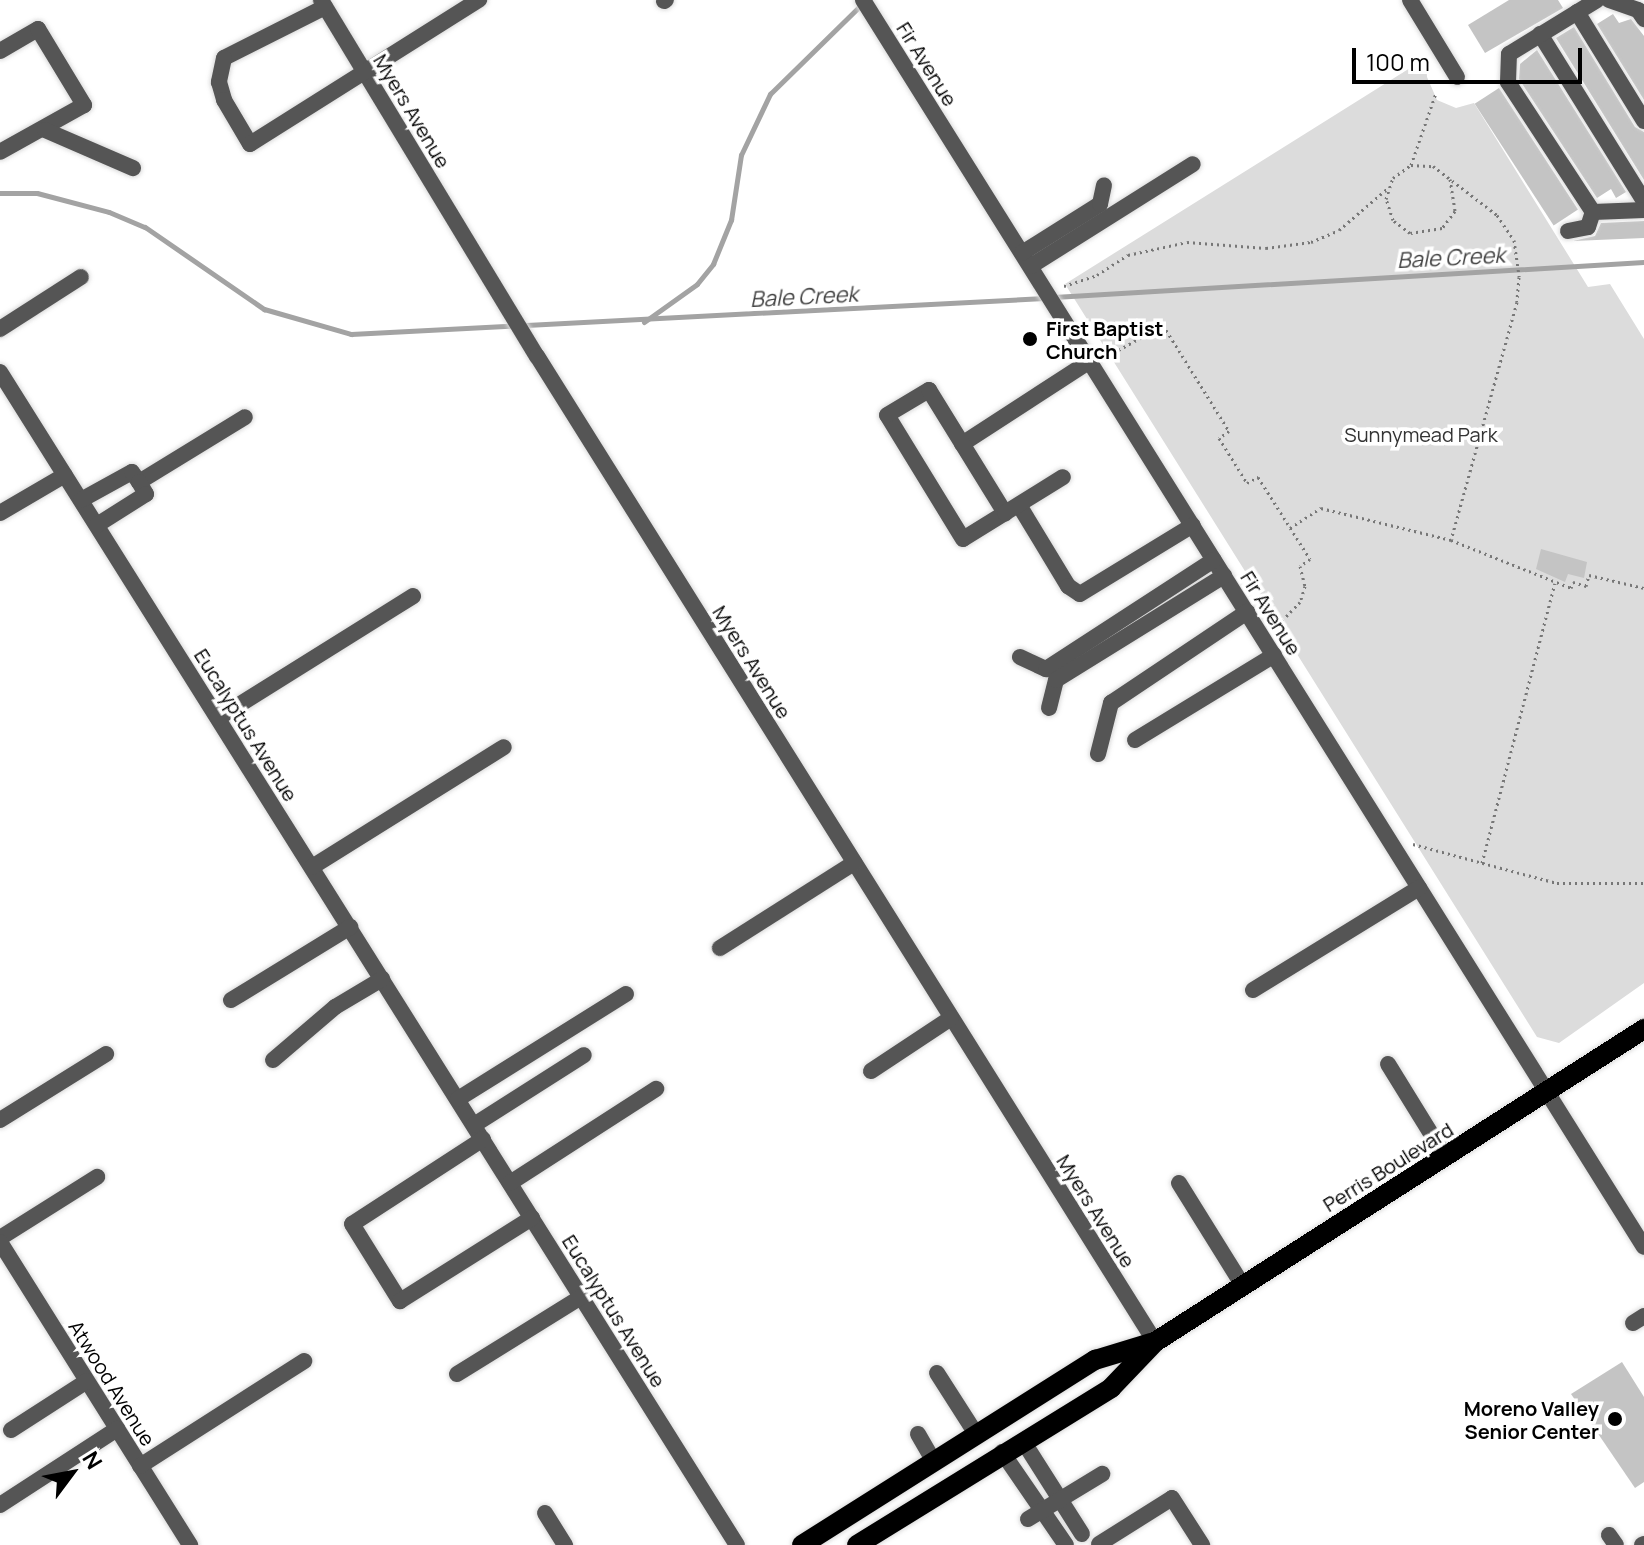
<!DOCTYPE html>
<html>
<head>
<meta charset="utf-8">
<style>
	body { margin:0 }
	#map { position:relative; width:1644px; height:1545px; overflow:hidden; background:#fff; font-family:Manrope,sans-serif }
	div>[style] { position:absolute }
	.green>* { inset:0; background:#dcdcdc }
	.stream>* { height:5px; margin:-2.5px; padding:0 2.5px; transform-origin:2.5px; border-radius:2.5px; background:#a3a3a3 }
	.building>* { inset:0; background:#c4c4c4; transform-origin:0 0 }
	.path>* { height:3px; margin-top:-1.5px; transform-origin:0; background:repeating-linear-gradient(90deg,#777 0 2px,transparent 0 6px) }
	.roads { filter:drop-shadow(0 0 2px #dbdbdb) drop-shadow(0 0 2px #dbdbdb) }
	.minor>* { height:16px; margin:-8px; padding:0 8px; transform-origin:8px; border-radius:8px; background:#555 }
	.major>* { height:20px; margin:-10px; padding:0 10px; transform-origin:10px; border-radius:10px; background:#000 }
	.dots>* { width:22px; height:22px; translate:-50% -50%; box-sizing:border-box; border:4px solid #fff; border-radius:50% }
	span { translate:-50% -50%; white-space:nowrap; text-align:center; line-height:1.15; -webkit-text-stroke:7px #fff; paint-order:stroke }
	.street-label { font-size:20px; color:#000 }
	.poi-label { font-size:20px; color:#000; font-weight:700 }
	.left { translate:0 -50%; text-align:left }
	.right { translate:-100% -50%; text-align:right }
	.park-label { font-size:20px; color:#333 }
	.water-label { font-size:22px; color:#444; font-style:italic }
	.north { position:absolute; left:32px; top:1433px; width:80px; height:80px; -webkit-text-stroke:6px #fff; paint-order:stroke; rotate:58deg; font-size:22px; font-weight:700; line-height:32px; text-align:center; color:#000 }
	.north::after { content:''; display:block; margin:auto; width:28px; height:36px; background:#000; clip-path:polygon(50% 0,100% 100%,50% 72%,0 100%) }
	.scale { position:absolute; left:1352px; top:48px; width:230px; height:36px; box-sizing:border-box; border:4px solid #000; border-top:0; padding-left:10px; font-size:24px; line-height:28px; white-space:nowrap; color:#000; -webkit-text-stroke:6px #fff; paint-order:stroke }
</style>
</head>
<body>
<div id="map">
	<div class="green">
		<div style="clip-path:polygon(1426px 58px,1427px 77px,1437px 100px,1456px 108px,1474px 103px,1588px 287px,1610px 284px,1644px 339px,1644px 983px,1559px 1043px,1537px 1037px,1065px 284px)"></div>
	</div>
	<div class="stream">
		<div style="left:0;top:193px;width:37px"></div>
		<div style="left:37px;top:193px;width:74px;rotate:14.8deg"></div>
		<div style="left:109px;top:212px;width:39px;rotate:23deg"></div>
		<div style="left:145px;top:227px;width:145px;rotate:34.6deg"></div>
		<div style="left:264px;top:309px;width:91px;rotate:16deg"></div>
		<div style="left:351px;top:334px;width:694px;rotate:-2.97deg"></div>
		<div style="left:1054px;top:297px;width:591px;rotate:-3.39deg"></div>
		<div style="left:644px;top:322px;width:65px;rotate:-35.6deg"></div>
		<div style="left:697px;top:284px;width:26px;rotate:-51deg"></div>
		<div style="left:713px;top:264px;width:48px;rotate:-67.8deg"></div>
		<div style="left:731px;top:220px;width:66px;rotate:-81.3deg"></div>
		<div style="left:741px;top:155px;width:68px;rotate:-64.6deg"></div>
		<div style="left:770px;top:94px;width:130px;rotate:-44.4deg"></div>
	</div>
	<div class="building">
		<div style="clip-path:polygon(1509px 0,1558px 0,1563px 8px,1485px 53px,1468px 25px)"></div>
		<div style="clip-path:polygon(1613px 14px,1619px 23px,1631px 19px,1644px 36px,1644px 100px,1597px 24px)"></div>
		<div style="clip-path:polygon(1574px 27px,1635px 127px,1644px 132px,1644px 180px,1556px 38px)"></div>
		<div style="clip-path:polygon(1537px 50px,1626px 192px,1616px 198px,1611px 189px,1597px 198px,1519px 79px,1520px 64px)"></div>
		<div style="left:1499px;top:88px;width:145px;height:29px;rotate:57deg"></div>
		<div style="clip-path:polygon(1644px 221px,1644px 238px,1573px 241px,1595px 236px,1601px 223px)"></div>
		<div style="clip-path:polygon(1541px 549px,1587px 562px,1584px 578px,1568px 574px,1565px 582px,1536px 569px)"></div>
		<div style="clip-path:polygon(1622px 1362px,1644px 1397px,1644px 1482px,1635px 1488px,1571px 1394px)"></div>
	</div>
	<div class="path">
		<div style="left:1411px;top:165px;width:76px;rotate:-70.9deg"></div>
		<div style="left:1450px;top:179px;width:32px;rotate:81deg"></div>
		<div style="left:1455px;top:211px;width:21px;rotate:127deg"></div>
		<div style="left:1442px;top:228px;width:32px;rotate:171deg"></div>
		<div style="left:1410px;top:233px;width:21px;rotate:-143deg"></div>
		<div style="left:1393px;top:220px;width:22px;rotate:-108deg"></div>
		<div style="left:1386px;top:199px;width:22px;rotate:-72deg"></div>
		<div style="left:1393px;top:178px;width:22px;rotate:-36deg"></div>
		<div style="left:1411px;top:165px;width:22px;rotate:3deg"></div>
		<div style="left:1433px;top:166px;width:81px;rotate:37.4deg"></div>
		<div style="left:1497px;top:215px;width:30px;rotate:56deg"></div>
		<div style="left:1514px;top:240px;width:37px;rotate:82deg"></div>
		<div style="left:1519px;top:277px;width:25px;rotate:95deg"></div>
		<div style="left:1517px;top:302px;width:247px;rotate:105.5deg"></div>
		<div style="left:1064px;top:286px;width:35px;rotate:-18deg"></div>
		<div style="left:1097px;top:275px;width:37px;rotate:-33deg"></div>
		<div style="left:1128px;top:255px;width:60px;rotate:-12.4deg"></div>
		<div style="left:1187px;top:242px;width:79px;rotate:4.3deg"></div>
		<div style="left:1266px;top:248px;width:45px;rotate:-7.6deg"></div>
		<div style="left:1311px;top:242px;width:30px;rotate:-23deg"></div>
		<div style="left:1339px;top:230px;width:65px;rotate:-40.6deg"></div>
		<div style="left:1108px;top:356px;width:63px;rotate:-29.4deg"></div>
		<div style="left:1163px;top:325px;width:125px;rotate:58.1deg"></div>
		<div style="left:1229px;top:431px;width:12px;rotate:145deg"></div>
		<div style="left:1219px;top:438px;width:53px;rotate:58.1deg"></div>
		<div style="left:1247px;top:483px;width:13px;rotate:-29deg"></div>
		<div style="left:1258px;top:477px;width:97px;rotate:57.6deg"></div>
		<div style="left:1310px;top:559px;width:12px;rotate:145deg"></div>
		<div style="left:1300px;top:566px;width:21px;rotate:76deg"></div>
		<div style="left:1305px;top:586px;width:17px;rotate:107deg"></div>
		<div style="left:1300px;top:602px;width:33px;rotate:134deg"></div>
		<div style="left:1290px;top:528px;width:37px;rotate:-33deg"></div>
		<div style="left:1321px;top:508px;width:134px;rotate:13.8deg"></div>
		<div style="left:1451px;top:540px;width:129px;rotate:21.8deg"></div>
		<div style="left:1571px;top:588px;width:6px;rotate:-72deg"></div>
		<div style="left:1573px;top:582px;width:14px;rotate:17deg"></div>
		<div style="left:1586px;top:586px;width:11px;rotate:-75deg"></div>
		<div style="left:1589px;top:575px;width:57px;rotate:13.3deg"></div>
		<div style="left:1413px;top:844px;width:149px;rotate:15.2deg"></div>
		<div style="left:1557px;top:883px;width:87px"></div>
		<div style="left:1482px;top:863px;width:289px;rotate:-75.4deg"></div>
	</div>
	<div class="roads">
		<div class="minor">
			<div style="left:321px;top:0;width:416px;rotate:58.8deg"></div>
			<div style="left:537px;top:356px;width:1164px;rotate:57.92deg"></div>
			<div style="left:863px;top:0;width:1471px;rotate:57.94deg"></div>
			<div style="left:1410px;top:0;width:90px;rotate:58.6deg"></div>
			<div style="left:1609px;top:0;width:31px;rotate:19deg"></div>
			<div style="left:1638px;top:10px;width:11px;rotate:56deg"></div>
			<div style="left:664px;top:1px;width:2px;rotate:-27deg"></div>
			<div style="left:325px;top:7px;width:113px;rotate:153.2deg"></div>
			<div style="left:224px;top:58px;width:25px;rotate:102deg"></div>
			<div style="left:219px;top:82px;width:19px;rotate:74deg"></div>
			<div style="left:224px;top:100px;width:51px;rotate:59.4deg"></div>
			<div style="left:250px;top:144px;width:271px;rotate:-32.2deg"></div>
			<div style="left:1577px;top:12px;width:128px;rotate:58.4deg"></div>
			<div style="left:1540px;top:34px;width:197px;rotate:58.1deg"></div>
			<div style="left:0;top:51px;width:44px;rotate:-30.1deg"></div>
			<div style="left:38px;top:29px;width:89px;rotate:58.8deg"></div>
			<div style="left:84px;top:105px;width:96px;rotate:150.8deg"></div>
			<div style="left:45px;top:130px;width:96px;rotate:23.4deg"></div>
			<div style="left:1593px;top:212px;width:155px;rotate:-123.2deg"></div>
			<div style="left:1508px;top:82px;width:28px;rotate:-88deg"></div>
			<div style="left:1509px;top:54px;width:103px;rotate:-31.5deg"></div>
			<div style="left:1593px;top:212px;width:51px;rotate:-2.2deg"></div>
			<div style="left:1568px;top:231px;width:20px;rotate:-11deg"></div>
			<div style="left:1588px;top:227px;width:16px;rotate:-72deg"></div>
			<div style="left:1022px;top:253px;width:92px;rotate:-32.1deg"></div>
			<div style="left:1100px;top:204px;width:19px;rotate:-78deg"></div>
			<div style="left:1031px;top:266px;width:191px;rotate:-32.2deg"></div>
			<div style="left:0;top:329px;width:96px;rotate:-32.7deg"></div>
			<div style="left:0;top:372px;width:1385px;rotate:57.86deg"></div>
			<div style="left:962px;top:444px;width:153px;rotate:-33deg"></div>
			<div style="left:139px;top:482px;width:124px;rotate:-31.5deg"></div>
			<div style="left:81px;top:500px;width:58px;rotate:-28.8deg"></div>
			<div style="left:132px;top:472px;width:12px;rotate:55deg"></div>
			<div style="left:139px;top:482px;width:14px;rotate:60deg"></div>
			<div style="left:146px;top:494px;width:58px;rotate:147.7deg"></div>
			<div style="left:1019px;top:505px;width:95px;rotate:58.8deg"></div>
			<div style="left:1068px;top:586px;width:14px;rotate:34deg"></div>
			<div style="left:1080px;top:594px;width:132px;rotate:-31.4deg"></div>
			<div style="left:0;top:513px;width:75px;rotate:-30.3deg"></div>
			<div style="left:1005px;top:513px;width:49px;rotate:148.2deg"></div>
			<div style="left:963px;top:539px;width:145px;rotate:-121.5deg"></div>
			<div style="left:887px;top:415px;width:49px;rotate:-30.8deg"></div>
			<div style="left:929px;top:390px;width:145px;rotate:58.3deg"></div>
			<div style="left:1005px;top:513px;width:68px;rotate:-31.8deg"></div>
			<div style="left:1020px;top:657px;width:29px;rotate:25deg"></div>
			<div style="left:1046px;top:669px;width:200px;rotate:-33deg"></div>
			<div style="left:1049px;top:708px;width:29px;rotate:-76deg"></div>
			<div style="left:1056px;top:680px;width:198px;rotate:-31.8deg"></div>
			<div style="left:218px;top:718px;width:230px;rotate:-32deg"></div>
			<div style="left:1135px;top:740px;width:163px;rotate:-31.4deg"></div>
			<div style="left:1098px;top:754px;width:53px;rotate:-75.7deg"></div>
			<div style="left:1111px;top:703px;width:164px;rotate:-33.8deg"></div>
			<div style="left:312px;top:867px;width:226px;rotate:-32deg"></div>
			<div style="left:720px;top:948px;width:159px;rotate:-32.4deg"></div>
			<div style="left:1253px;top:990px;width:195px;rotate:-31.6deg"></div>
			<div style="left:231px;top:1000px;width:140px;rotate:-31.5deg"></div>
			<div style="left:273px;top:1060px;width:82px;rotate:-40.5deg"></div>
			<div style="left:335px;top:1007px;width:55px;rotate:-30.8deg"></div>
			<div style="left:1388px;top:1064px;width:110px;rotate:58.3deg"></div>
			<div style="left:871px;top:1071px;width:96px;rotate:-33.5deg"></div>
			<div style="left:458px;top:1099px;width:198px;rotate:-32deg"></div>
			<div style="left:0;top:1120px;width:125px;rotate:-31.9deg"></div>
			<div style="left:474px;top:1125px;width:130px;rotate:-32.5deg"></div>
			<div style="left:483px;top:1139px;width:156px;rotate:147deg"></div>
			<div style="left:352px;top:1224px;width:91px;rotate:58.1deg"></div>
			<div style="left:400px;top:1301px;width:156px;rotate:-32.2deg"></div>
			<div style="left:510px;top:1183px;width:174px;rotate:-32.8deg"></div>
			<div style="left:1179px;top:1183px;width:121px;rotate:58.1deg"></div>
			<div style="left:0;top:1238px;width:115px;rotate:-32.2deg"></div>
			<div style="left:0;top:1242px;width:358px;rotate:57.9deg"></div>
			<div style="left:1633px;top:1323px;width:13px;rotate:-32deg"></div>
			<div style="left:937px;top:1373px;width:72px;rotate:57.4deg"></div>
			<div style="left:457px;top:1374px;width:146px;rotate:-31.8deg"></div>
			<div style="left:11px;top:1430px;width:90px;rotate:-32.8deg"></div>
			<div style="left:918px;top:1434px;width:32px;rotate:60deg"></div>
			<div style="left:1023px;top:1441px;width:110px;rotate:57.6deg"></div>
			<div style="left:1002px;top:1452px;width:113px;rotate:55.5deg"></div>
			<div style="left:140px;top:1466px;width:195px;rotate:-32.6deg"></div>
			<div style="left:0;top:1505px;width:140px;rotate:-33deg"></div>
			<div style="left:545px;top:1513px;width:38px;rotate:58deg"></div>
			<div style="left:1028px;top:1519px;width:87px;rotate:-31.3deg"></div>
			<div style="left:1609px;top:1535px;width:12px;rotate:55deg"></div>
			<div style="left:1099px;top:1544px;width:86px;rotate:-32.2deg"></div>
			<div style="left:1172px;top:1498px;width:56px;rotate:57.4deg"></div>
			<div style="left:1642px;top:1545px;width:2px;rotate:-27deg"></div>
		</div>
		<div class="major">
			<div style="left:802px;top:1545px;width:347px;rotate:-32.3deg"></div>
			<div style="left:1095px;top:1360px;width:59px;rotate:-16.9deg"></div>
			<div style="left:857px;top:1545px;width:299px;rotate:-31.7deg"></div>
			<div style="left:1111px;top:1388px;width:64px;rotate:-46.3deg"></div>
			<div style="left:1155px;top:1342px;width:581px;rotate:-32.62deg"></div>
		</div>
	</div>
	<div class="dots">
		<div style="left:1030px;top:339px;background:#000"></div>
		<div style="left:1615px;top:1419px;background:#000"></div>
	</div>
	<div class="street-label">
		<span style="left:927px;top:64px;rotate:58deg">Fir Avenue</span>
		<span style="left:412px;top:111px;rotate:59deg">Myers Avenue</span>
		<span style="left:1271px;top:613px;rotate:58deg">Fir Avenue</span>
		<span style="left:752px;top:662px;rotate:58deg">Myers Avenue</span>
		<span style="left:246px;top:725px;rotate:58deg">Eucalyptus Avenue</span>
		<span style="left:1388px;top:1167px;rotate:-32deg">Perris Boulevard</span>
		<span style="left:1096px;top:1211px;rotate:58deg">Myers Avenue</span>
		<span style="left:614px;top:1311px;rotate:58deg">Eucalyptus Avenue</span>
		<span style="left:112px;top:1383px;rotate:58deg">Atwood Avenue</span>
	</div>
	<div class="poi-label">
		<span class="left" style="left:1046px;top:340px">First Baptist<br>Church</span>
		<span class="right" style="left:1599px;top:1420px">Moreno Valley<br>Senior Center</span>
	</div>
	<div class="park-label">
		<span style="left:1421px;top:434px">Sunnymead Park</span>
	</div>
	<div class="water-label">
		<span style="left:1451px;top:258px;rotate:-3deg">Bale Creek</span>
		<span style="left:804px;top:297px;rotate:-3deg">Bale Creek</span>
	</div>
	<div class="north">N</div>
	<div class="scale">100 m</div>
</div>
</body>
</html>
